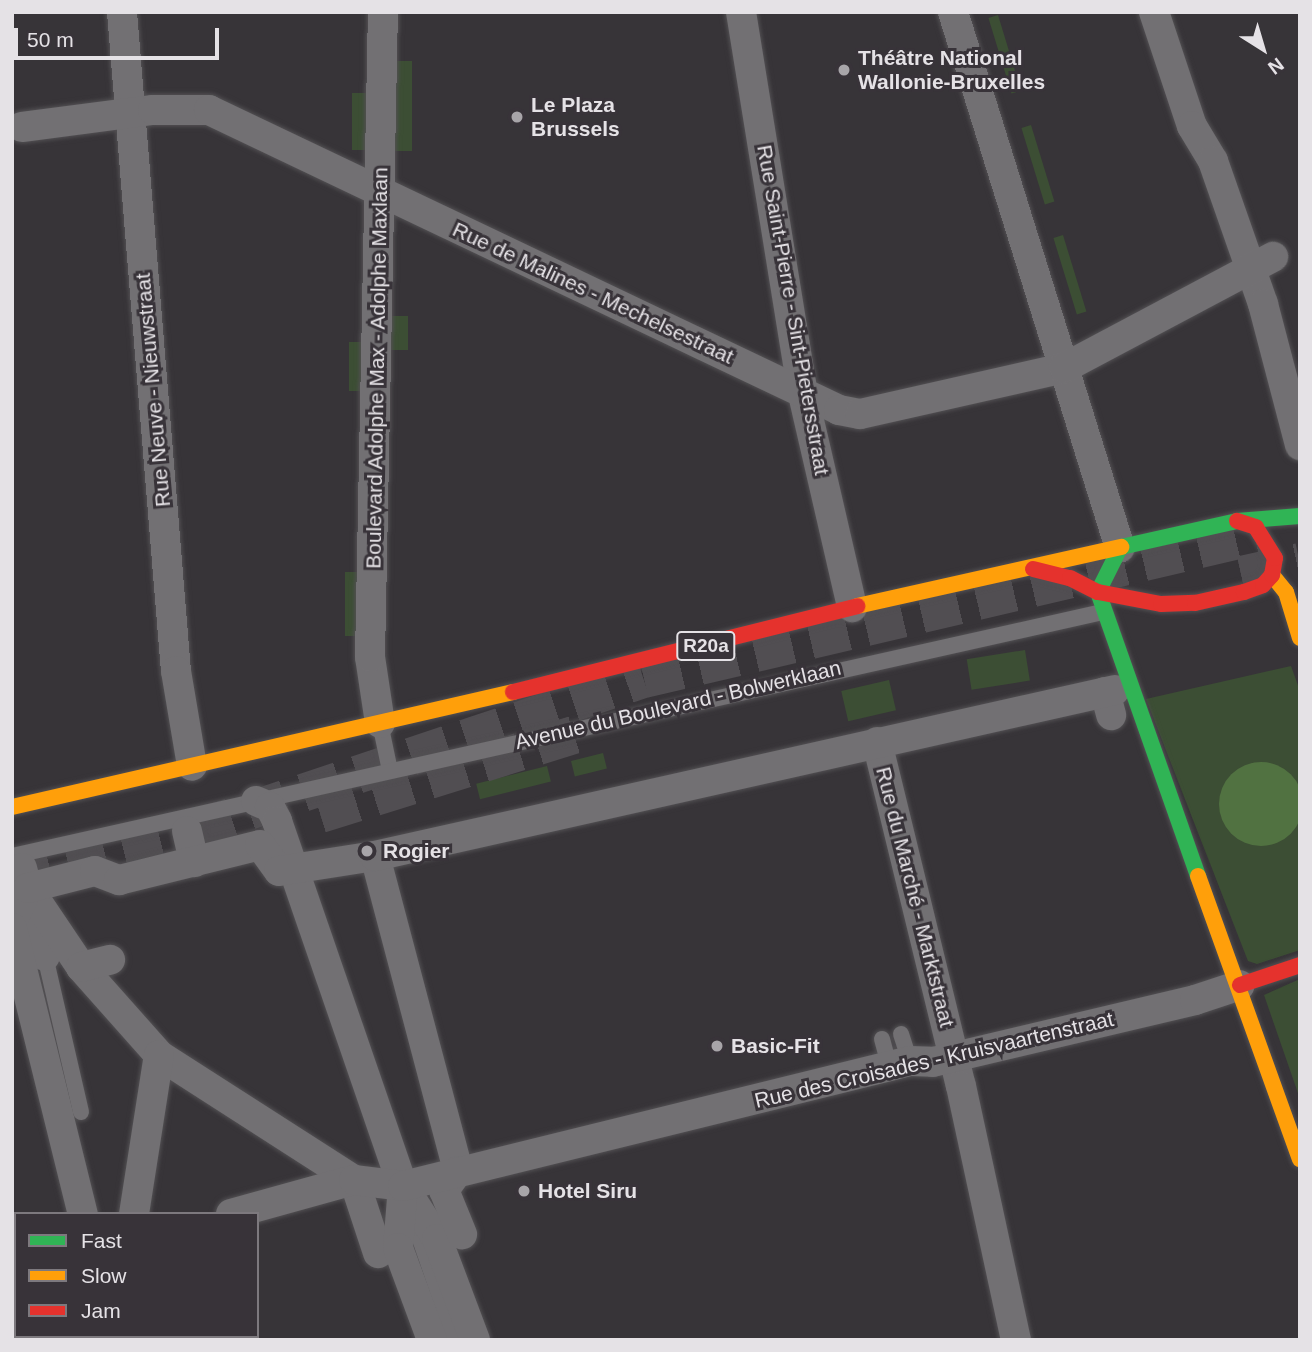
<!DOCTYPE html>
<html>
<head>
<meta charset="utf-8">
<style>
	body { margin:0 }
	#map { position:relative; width:1312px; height:1352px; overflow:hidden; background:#373438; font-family:Arial,sans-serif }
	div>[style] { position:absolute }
	.green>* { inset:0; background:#3c4e34; transform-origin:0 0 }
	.water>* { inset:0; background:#517241 }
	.round { border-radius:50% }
	.highway-tunnel>* { height:38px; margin-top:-19px; transform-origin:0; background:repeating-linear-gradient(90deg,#514e52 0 38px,transparent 0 57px) }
	.roads { filter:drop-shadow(0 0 2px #525053) drop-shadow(0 0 2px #525053) }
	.lane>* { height:16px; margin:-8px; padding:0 8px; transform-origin:8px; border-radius:8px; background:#727073 }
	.street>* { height:30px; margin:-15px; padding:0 15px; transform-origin:15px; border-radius:15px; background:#727073 }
	.fast>* { height:16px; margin:-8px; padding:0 8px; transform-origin:8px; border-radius:8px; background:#30b455 }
	.slow>* { height:16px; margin:-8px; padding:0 8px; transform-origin:8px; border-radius:8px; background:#ff9f0a }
	.jam>* { height:16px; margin:-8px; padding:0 8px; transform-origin:8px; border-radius:8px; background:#e5322d }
	.dots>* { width:19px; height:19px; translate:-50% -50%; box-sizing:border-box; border:4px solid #383339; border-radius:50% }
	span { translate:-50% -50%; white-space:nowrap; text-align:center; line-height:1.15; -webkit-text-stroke:6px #383339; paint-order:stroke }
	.shield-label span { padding:2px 5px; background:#383339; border:2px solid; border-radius:5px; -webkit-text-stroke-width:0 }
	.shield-label { font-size:19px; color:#e5e2e6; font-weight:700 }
	.poi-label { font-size:21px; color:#e5e2e6; font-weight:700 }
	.left { translate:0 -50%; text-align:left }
	.street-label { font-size:21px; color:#e5e2e6 }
	.frame { position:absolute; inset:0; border:14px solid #e5e2e6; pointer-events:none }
	.legend { position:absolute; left:14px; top:1212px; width:245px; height:126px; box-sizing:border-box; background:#383339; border:2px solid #7d797e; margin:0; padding:9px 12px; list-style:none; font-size:21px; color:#e5e2e6 }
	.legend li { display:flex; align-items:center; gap:14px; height:35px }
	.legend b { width:35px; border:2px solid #7d797e }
	.north { position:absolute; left:1228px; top:14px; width:70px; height:70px; -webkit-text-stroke:5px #383339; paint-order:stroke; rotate:143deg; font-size:19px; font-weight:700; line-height:28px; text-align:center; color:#e5e2e6 }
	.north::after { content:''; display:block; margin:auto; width:24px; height:32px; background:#e5e2e6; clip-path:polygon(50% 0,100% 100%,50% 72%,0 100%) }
	.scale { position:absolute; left:14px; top:28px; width:205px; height:32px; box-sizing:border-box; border:4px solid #e5e2e6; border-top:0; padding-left:9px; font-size:21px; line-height:24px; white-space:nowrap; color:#e5e2e6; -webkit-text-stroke:5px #383339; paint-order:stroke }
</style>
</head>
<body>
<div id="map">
	<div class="green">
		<div style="left:998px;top:15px;width:79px;height:10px;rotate:73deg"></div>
		<div style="left:392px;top:61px;width:20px;height:90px"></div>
		<div style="left:352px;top:93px;width:19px;height:57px"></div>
		<div style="left:1031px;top:125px;width:80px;height:10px;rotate:73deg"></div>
		<div style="left:1063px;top:235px;width:80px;height:10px;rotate:73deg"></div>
		<div style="left:389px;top:316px;width:19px;height:34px"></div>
		<div style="left:349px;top:342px;width:18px;height:49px"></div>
		<div style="left:345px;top:572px;width:20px;height:64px"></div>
		<div style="left:1025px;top:650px;width:31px;height:59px;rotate:81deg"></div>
		<div style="clip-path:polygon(1291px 666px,1300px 691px,1300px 950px,1257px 964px,1248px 961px,1146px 699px)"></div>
		<div style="left:889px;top:680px;width:31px;height:49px;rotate:77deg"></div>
		<div style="left:603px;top:753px;width:16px;height:33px;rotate:76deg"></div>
		<div style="left:547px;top:766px;width:16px;height:73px;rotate:76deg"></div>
		<div style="clip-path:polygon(1300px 979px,1300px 1099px,1264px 995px)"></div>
	</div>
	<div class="water">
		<div class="round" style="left:1219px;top:762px;width:84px;height:84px"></div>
	</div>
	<div class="highway-tunnel">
		<div style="left:1241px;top:575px;width:60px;rotate:-12.4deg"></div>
		<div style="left:320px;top:814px;width:276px;rotate:-17.3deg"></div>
		<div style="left:12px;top:874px;width:188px;rotate:-13.8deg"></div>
		<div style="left:195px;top:829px;width:473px;rotate:-18.5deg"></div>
		<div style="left:644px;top:679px;width:637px;rotate:-13.16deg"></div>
	</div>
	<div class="roads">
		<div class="lane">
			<div style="left:380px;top:723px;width:49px;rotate:78.2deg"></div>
			<div style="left:12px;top:856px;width:1118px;rotate:-12.61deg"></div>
			<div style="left:45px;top:956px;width:160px;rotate:77deg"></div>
			<div style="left:901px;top:1034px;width:28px;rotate:72deg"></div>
			<div style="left:882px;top:1039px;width:28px;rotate:75deg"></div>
			<div style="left:413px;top:1219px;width:128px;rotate:70.9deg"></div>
		</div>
		<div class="street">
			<div style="left:122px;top:12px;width:661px;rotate:85.32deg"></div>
			<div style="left:176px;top:671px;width:96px;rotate:80.4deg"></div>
			<div style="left:741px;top:12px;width:383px;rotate:80.8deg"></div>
			<div style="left:802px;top:390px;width:223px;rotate:77deg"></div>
			<div style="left:953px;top:12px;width:561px;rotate:72.69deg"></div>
			<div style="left:1154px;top:12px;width:120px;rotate:71.6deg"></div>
			<div style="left:1192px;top:126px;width:41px;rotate:59deg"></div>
			<div style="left:1213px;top:161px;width:151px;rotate:70.7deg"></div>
			<div style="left:1263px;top:304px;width:146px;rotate:75.3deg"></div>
			<div style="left:22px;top:127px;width:132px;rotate:-7.4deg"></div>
			<div style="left:153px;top:110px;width:56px"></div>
			<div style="left:209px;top:110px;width:698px;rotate:25.46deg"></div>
			<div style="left:839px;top:410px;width:21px;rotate:11deg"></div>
			<div style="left:860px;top:414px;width:209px;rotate:-12.7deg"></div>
			<div style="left:1064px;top:368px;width:237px;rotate:-28deg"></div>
			<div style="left:1105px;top:692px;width:24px;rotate:75deg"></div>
			<div style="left:380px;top:723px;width:67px;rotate:-98.6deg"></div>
			<div style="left:370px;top:657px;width:645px;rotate:-88.85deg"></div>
			<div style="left:877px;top:742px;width:354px;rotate:76.3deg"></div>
			<div style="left:961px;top:1086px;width:260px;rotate:77.8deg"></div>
			<div style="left:256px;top:801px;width:15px;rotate:23deg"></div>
			<div style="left:270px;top:807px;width:16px;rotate:63deg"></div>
			<div style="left:277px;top:821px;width:386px;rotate:71deg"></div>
			<div style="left:403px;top:1186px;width:63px;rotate:57.3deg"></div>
			<div style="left:437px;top:1239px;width:108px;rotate:69.4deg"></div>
			<div style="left:187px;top:831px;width:32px;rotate:77deg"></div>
			<div style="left:375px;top:856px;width:326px;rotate:75.2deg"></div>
			<div style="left:458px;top:1171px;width:24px;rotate:126deg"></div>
			<div style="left:444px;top:1190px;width:48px;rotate:67.8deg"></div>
			<div style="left:22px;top:868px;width:91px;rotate:75.4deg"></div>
			<div style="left:28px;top:888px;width:95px;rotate:56.1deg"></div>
			<div style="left:81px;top:967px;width:118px;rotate:48.4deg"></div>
			<div style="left:159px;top:1055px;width:232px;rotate:32.7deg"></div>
			<div style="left:354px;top:1180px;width:77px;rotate:71.8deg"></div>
			<div style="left:12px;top:922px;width:38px;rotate:-65deg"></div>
			<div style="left:28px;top:888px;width:69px;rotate:-14.2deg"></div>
			<div style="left:95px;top:871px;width:26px;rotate:21deg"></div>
			<div style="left:119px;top:880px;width:145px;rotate:-13.9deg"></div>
			<div style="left:260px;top:845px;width:32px;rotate:54deg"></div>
			<div style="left:279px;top:871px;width:97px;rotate:-8.9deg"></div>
			<div style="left:375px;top:856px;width:758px;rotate:-12.64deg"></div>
			<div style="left:12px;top:928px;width:295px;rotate:76.1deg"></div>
			<div style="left:81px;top:967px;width:30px;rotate:-14deg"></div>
			<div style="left:403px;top:1186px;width:62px;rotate:94.6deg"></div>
			<div style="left:398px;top:1248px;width:98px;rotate:69.7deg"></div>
			<div style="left:134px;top:1214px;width:161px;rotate:-81.1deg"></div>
			<div style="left:231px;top:1214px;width:128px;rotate:-15.5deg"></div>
			<div style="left:354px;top:1180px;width:49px;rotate:7deg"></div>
			<div style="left:403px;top:1186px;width:522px;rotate:-13.85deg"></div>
			<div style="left:910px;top:1061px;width:23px;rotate:2deg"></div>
			<div style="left:933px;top:1062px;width:269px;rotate:-13.3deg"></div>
			<div style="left:1195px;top:1000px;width:47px;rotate:-18.4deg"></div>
			<div style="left:12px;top:1269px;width:4px;rotate:-14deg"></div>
			<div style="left:142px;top:1336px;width:4px;rotate:76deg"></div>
		</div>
		<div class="fast">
			<div style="left:1121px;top:547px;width:119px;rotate:-12.6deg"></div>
			<div style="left:1237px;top:521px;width:63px;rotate:-4.5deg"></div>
			<div style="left:1120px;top:548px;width:49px;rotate:116.6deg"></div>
			<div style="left:1098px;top:592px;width:301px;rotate:70.6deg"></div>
		</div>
		<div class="slow">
			<div style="left:1272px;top:575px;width:22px;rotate:51deg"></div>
			<div style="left:1286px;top:592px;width:48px;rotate:73.1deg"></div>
			<div style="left:857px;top:606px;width:271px;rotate:-12.6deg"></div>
			<div style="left:12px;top:807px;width:514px;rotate:-12.93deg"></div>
			<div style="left:1198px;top:876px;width:301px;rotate:70.2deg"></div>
		</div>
		<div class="jam">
			<div style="left:1033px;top:569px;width:38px;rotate:14deg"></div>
			<div style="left:1070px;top:578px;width:31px;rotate:27deg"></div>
			<div style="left:1098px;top:592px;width:64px;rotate:10.8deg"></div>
			<div style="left:1161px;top:604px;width:34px;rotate:-2deg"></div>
			<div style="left:1195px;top:603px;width:50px;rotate:-12.7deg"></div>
			<div style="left:1244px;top:592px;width:20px;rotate:-20deg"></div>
			<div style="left:1263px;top:585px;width:13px;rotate:-48deg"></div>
			<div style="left:1272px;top:575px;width:17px;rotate:-80deg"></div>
			<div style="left:1275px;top:558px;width:36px;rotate:-122deg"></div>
			<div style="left:1256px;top:527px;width:20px;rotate:-162deg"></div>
			<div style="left:513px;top:692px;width:355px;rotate:-14deg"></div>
			<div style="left:1240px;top:985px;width:63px;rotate:-18.4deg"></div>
		</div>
	</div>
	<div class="dots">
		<div style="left:844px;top:70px;background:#a8a5a9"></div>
		<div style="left:517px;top:117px;background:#a8a5a9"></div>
		<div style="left:367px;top:851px;background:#a8a5a9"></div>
		<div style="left:717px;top:1046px;background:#a8a5a9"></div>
		<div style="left:524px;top:1191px;background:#a8a5a9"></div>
	</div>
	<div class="shield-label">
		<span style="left:706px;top:646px">R20a</span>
	</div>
	<div class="poi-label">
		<span class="left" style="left:858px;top:70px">Théâtre National<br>Wallonie-Bruxelles</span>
		<span class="left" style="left:531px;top:117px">Le Plaza<br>Brussels</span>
		<span class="left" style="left:383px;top:851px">Rogier</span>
		<span class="left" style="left:731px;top:1046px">Basic-Fit</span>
		<span class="left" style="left:538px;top:1191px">Hotel Siru</span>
	</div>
	<div class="street-label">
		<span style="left:593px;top:293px;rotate:25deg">Rue de Malines - Mechelsestraat</span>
		<span style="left:793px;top:310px;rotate:80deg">Rue Saint-Pierre - Sint-Pietersstraat</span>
		<span style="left:377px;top:368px;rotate:-89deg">Boulevard Adolphe Max - Adolphe Maxlaan</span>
		<span style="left:153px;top:390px;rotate:-95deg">Rue Neuve - Nieuwstraat</span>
		<span style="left:678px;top:705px;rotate:-13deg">Avenue du Boulevard - Bolwerklaan</span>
		<span style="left:915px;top:897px;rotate:76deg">Rue du Marché - Marktstraat</span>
		<span style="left:934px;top:1060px;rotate:-13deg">Rue des Croisades - Kruisvaartenstraat</span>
	</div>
	<div class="frame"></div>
	<ul class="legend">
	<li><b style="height:9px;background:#30b455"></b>Fast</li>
	<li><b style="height:9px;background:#ff9f0a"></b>Slow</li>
	<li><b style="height:9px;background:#e5322d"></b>Jam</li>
	</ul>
	<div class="north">N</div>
	<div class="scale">50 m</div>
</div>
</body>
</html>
